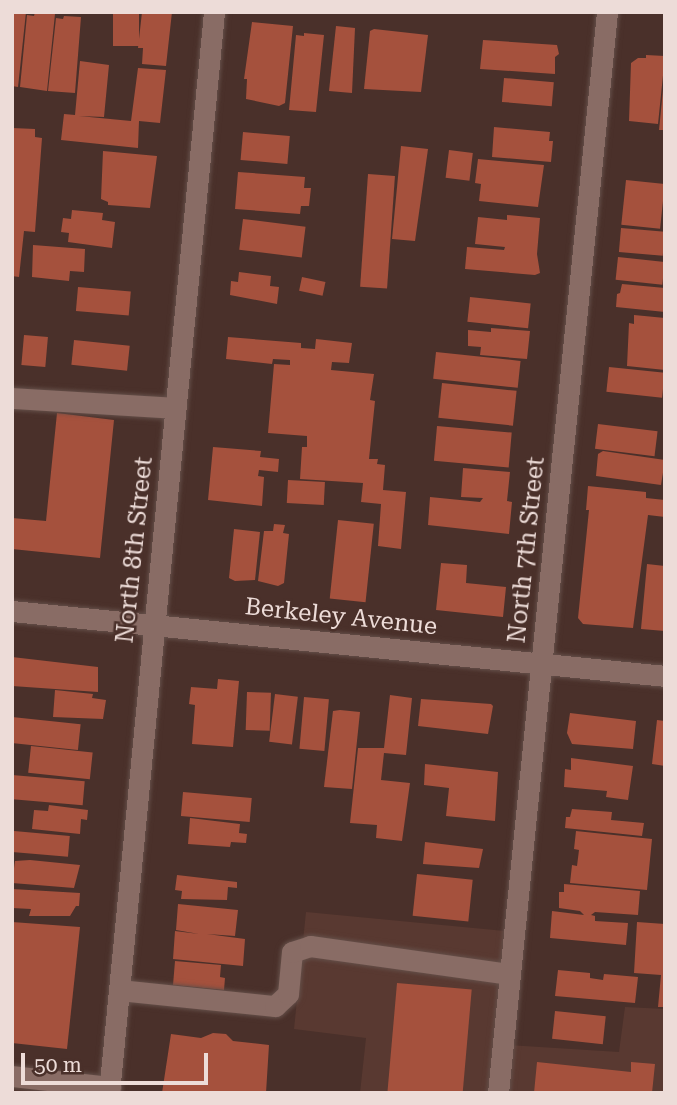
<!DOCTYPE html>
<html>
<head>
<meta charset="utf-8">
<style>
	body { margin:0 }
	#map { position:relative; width:677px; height:1105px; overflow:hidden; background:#4a302a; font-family:"Roboto Serif",serif }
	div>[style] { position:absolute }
	.built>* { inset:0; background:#593931 }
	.building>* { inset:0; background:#a5513d; transform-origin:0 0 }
	.roads { filter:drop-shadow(0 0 2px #644f49) drop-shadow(0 0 2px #644f49) }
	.minor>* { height:21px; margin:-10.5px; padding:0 10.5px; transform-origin:10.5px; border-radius:10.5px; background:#896c65 }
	span { translate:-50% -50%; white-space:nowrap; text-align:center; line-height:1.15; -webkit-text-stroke:5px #4a302a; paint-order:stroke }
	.street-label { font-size:24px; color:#eddcd8 }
	.frame { position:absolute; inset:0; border:14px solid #eddcd8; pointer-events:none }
	.scale { position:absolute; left:21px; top:1053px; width:187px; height:32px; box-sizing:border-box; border:4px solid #eddcd8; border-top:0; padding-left:9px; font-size:21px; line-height:24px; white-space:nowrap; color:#eddcd8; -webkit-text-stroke:5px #4a302a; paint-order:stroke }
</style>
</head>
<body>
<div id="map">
	<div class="built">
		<div style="clip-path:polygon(306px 912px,514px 932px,495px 1093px,360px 1093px,366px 1038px,294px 1029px)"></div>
		<div style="clip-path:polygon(625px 1007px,665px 1009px,665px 1093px,502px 1093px,508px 1045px,619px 1052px)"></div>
	</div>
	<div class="building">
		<div style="clip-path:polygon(12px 12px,26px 12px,18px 87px,12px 86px)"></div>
		<div style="clip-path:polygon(35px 12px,55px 14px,47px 91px,20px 87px,27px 15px,34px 16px)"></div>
		<div style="left:113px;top:12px;width:26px;height:34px"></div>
		<div style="clip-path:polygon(142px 12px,172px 12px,166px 66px,142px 64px,143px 48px,138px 48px)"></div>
		<div style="clip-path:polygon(64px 16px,81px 17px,75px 93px,48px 91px,56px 18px,63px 19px)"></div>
		<div style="clip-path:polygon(252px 22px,293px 26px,285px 103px,279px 106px,246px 99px,247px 79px,244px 79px)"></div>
		<div style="clip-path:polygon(336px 26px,355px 28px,352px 93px,329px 91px)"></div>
		<div style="clip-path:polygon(374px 29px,428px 35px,421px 92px,364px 89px,370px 31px)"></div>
		<div style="clip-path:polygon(304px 33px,324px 35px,316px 112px,289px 110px,296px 35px,304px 36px)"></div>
		<div style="clip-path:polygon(483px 40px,557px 45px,559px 54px,555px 57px,555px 74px,480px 69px)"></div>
		<div style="clip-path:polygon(646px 55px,665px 56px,658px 124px,629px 121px,631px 63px,638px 58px,646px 58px)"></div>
		<div style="clip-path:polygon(80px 61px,109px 65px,104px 117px,79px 116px,131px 121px,138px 68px,166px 70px,160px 123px,139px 121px,138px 148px,61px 140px,64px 114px,75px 115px)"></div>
		<div style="left:504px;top:78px;width:50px;height:24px;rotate:5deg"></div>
		<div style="clip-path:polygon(663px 90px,665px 90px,665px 130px,659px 130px)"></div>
		<div style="clip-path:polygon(494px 127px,550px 132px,549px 141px,553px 141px,551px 162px,492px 157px)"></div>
		<div style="clip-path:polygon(12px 128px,35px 129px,35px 137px,42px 138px,35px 232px,24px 231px,19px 277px,12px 276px)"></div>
		<div style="left:243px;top:132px;width:47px;height:28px;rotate:5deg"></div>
		<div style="clip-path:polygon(401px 146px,428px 149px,415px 241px,392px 239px)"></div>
		<div style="left:449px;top:150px;width:24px;height:28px;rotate:7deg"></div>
		<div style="clip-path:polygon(103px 151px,157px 156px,150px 208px,108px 205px,108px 202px,101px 199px)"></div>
		<div style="clip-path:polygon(478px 159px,544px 165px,538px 207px,479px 201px,481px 184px,475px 183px)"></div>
		<div style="clip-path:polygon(238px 172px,305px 177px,304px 188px,311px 188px,309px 206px,301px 206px,300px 214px,235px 209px)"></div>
		<div style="left:368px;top:174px;width:27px;height:113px;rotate:4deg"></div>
		<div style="left:626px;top:180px;width:39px;height:45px;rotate:6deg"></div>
		<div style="clip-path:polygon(72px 210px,103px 213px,102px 220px,115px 222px,112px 248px,68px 242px,69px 233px,61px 232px,63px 218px,71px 219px)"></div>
		<div style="clip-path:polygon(507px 215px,540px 218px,537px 254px,540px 273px,535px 275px,465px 269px,467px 247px,504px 250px,505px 247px,475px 244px,478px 217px,507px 220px)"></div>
		<div style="left:243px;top:219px;width:63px;height:31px;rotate:7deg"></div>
		<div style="left:621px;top:228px;width:44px;height:24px;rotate:5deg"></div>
		<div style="clip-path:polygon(33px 245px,85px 249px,84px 272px,70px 271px,69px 281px,32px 277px)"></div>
		<div style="left:618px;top:257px;width:47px;height:23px;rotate:6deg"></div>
		<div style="clip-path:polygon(239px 272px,271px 276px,270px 286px,279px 287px,277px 304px,230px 295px,231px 281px,238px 282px)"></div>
		<div style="left:302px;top:277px;width:24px;height:14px;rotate:12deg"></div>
		<div style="clip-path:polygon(622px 284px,665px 288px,665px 312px,616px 307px,617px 294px,620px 293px)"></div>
		<div style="left:78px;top:287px;width:53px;height:24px;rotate:5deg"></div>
		<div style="left:470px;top:297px;width:61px;height:25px;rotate:6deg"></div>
		<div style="clip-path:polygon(634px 315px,665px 318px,665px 370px,627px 366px,629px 323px,634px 324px)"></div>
		<div style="clip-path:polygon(491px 328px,530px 331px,527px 359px,480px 355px,481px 347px,468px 346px,468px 330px,491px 332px)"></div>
		<div style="left:24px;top:335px;width:24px;height:30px;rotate:5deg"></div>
		<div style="clip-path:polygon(228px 337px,301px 343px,301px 348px,315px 349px,316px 339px,352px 343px,349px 363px,332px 362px,331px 370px,374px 374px,370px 400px,375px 401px,369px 459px,378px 459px,377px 464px,385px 465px,383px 490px,406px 492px,401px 549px,378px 546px,381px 504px,361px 502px,363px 483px,300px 479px,302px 447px,307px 447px,307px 436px,268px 433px,274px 364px,290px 365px,290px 360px,273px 359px,272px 364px,226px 359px)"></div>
		<div style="left:74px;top:340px;width:56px;height:25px;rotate:6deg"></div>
		<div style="left:436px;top:352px;width:85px;height:27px;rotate:6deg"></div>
		<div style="left:609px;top:367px;width:56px;height:25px;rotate:6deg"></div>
		<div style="left:442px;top:383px;width:75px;height:35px;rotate:6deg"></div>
		<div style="clip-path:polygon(57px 413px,114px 420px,100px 558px,12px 549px,12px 518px,46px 521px)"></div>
		<div style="left:598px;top:424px;width:60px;height:25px;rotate:7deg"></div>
		<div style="left:437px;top:426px;width:75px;height:35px;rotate:5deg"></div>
		<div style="clip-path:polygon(213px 447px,261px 451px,260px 457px,279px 459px,278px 472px,259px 470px,258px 476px,264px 477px,262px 506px,208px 500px)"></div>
		<div style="clip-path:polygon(603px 451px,665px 460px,661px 485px,596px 476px,598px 454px)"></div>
		<div style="clip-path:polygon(463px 468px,510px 472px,507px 501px,512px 502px,509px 534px,428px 525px,430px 497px,480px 502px,483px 498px,461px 497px)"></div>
		<div style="left:288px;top:480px;width:37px;height:23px;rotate:3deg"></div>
		<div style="clip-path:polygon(588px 486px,646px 492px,646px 498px,665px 500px,665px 517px,648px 515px,633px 628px,583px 624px,578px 618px,589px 510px,586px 510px)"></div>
		<div style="left:338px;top:520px;width:36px;height:79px;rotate:6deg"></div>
		<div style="clip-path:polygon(274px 524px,285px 525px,283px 533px,289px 534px,284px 583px,278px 586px,258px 581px,264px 531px,273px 531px)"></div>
		<div style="clip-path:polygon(234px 529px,260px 532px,255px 580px,235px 581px,229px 578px)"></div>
		<div style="clip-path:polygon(441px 563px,467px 565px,466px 583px,506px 587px,503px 617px,436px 610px)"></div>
		<div style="clip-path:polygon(647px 564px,665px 566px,665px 631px,641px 629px)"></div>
		<div style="clip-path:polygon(12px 657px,98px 667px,98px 692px,12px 686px)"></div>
		<div style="clip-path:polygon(218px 679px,239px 681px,233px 747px,192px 744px,195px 705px,189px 704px,191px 687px,217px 689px)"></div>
		<div style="clip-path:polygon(55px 690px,93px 694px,92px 698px,106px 700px,103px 719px,53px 717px)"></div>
		<div style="left:247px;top:692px;width:24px;height:38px;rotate:2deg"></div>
		<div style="left:275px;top:694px;width:23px;height:48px;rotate:7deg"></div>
		<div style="clip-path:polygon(390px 695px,412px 698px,406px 755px,384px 753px,381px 780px,410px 783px,402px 841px,376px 838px,377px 825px,350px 823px,358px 748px,384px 748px)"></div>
		<div style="left:304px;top:697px;width:25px;height:52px;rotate:5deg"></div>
		<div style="clip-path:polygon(421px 699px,491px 704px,493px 706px,488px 734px,418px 726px)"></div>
		<div style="clip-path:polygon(340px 710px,360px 712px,352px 789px,324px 787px,333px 711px)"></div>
		<div style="clip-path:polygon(570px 713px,636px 721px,633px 749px,572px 744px,567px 733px)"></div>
		<div style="left:12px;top:717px;width:69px;height:26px;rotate:6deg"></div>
		<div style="clip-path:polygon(657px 720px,665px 721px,665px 766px,652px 764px)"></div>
		<div style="left:31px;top:746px;width:62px;height:27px;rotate:6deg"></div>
		<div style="clip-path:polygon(571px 758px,633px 766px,628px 800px,606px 797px,607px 791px,564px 787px,565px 769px,571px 770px)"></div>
		<div style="clip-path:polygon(425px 764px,498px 772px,495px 821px,446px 816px,449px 788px,424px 785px)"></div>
		<div style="left:12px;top:775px;width:73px;height:24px;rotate:5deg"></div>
		<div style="left:183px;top:792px;width:69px;height:24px;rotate:5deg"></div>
		<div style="clip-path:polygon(49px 805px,88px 810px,87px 820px,81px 819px,80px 834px,32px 829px,34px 810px,48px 811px)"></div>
		<div style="clip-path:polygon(572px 809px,612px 812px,611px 820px,644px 823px,642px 836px,565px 828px,566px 817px,570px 817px)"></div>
		<div style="clip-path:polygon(190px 818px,240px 824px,239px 833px,247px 834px,246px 843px,231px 842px,230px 847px,188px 844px)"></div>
		<div style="left:14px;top:831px;width:56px;height:21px;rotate:5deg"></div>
		<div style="clip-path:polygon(576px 831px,652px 839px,647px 890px,570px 883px,572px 865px,577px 866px,579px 850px,574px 849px)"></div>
		<div style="clip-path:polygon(425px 842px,483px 849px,479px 868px,423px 864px)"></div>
		<div style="clip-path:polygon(30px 860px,80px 865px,74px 888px,12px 883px,15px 861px)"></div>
		<div style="left:417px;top:874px;width:56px;height:42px;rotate:6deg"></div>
		<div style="clip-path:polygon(177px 875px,237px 882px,237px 888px,228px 887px,227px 900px,181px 899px,182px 891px,175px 890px)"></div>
		<div style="clip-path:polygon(564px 884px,640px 891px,638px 915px,595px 912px,591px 915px,595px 916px,595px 921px,628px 923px,626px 945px,550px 938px,552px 911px,584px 915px,580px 911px,559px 908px,559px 892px,564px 892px)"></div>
		<div style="clip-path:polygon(12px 889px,80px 893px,79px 906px,76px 906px,70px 916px,29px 916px,31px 909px,12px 908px)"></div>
		<div style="clip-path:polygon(178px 904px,238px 910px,235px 936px,207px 934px,245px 939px,243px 966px,173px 959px,175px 931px,199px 934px,176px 930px)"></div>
		<div style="clip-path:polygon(12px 922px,80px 927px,67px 1049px,12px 1043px)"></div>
		<div style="clip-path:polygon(637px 922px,665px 924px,665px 1007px,658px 1007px,661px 975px,634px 973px)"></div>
		<div style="clip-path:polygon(175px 961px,221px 965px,220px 977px,225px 978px,224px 990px,173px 985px)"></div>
		<div style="clip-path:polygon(558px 970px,590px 973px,590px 978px,603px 980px,604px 974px,638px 977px,635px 1003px,555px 996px)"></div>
		<div style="left:397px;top:983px;width:75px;height:111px;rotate:5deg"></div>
		<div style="left:555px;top:1011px;width:51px;height:28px;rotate:6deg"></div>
		<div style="clip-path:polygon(213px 1033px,226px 1034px,233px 1041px,269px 1045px,266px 1093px,162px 1093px,171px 1034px,201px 1038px)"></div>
		<div style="clip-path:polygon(537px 1062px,631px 1072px,631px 1062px,655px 1064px,652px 1093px,534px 1093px)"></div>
	</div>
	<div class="roads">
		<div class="minor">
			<div style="left:12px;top:398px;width:163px;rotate:3.5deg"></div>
			<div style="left:12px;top:611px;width:656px;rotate:5.68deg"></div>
			<div style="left:119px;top:990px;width:157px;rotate:5.9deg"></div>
			<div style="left:275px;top:1006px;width:18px;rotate:-43deg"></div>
			<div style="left:288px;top:994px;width:42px;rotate:-84.6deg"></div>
			<div style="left:292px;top:952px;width:19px;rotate:-18deg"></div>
			<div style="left:310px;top:946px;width:202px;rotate:8deg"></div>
			<div style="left:12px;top:1076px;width:99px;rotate:6.4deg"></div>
			<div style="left:109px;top:1093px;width:1086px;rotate:-84.45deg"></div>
			<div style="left:498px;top:1093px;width:1086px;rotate:-84.24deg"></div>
		</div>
	</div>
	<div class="street-label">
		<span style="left:135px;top:550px;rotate:-84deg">North 8th Street</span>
		<span style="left:527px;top:550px;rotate:-84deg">North 7th Street</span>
		<span style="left:341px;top:617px;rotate:6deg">Berkeley Avenue</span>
	</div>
	<div class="frame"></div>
	<div class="scale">50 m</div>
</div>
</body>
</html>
